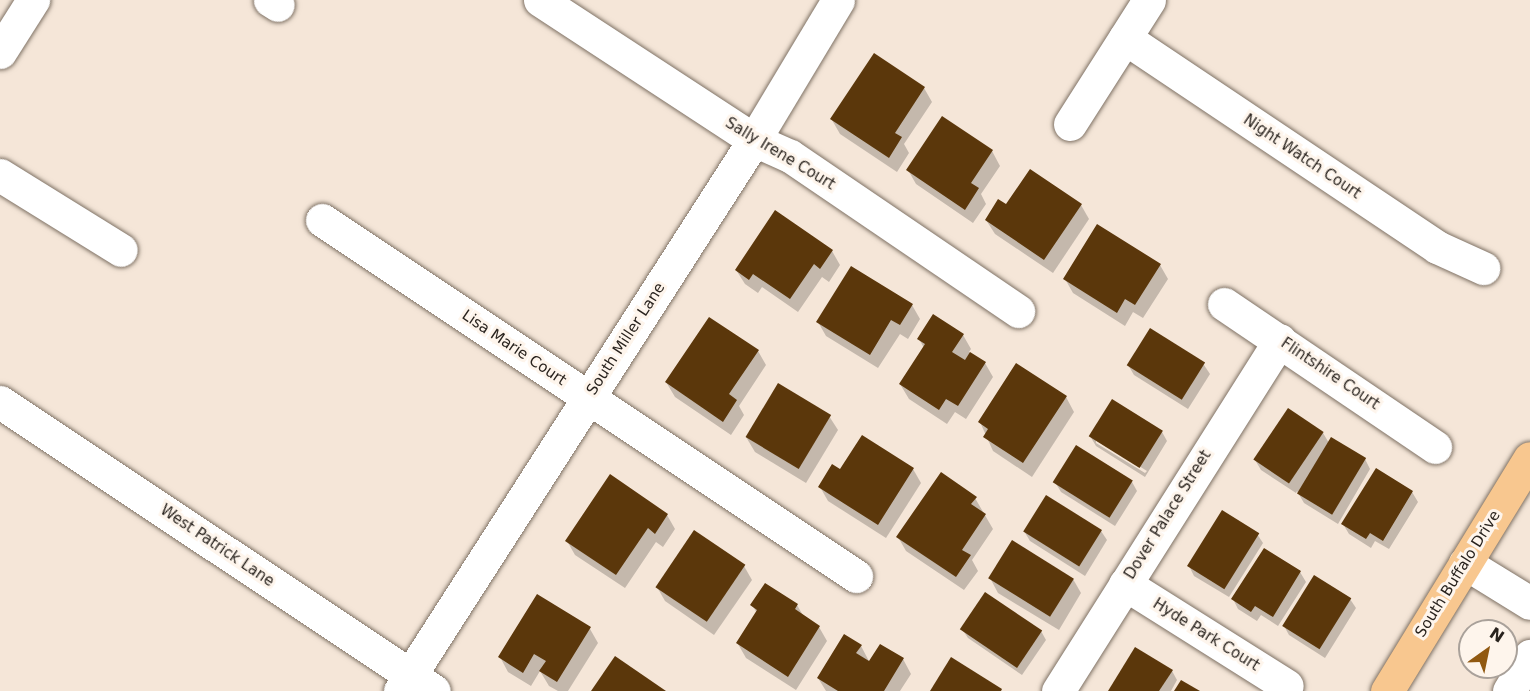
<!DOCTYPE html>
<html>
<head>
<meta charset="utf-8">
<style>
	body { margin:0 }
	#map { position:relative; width:1530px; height:691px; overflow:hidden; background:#f5e6d8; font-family:"DejaVu Sans",sans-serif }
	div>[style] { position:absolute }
	.shadow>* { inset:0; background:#0003 }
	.building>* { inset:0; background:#5b370b; transform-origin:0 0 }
	.roads { filter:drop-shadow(0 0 2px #7f7265) drop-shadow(0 0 2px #7f7265) }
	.minor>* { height:33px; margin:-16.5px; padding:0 16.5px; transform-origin:16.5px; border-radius:16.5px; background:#fff }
	.major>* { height:33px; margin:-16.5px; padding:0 16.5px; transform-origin:16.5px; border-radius:16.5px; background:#f8c78f }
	span { translate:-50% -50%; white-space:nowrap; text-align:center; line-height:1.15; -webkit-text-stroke:6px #fef5ec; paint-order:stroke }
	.street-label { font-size:15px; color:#29231e }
	.north { position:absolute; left:1458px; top:619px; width:60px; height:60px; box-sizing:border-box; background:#fef5ec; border:2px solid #a9a19a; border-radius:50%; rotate:33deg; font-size:16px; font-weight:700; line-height:24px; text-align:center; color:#29231e }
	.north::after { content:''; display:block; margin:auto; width:21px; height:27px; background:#915911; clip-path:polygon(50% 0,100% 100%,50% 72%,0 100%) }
</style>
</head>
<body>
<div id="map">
	<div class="shadow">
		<div style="clip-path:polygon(924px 88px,932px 102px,904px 144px,909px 153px,897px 172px,840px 134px,832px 120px)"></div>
		<div style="clip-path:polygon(992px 151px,1000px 166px,981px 194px,986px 204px,973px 223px,916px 184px,908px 170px)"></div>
		<div style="clip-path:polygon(1081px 205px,1089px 219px,1053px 273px,995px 234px,986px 220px,1006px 206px)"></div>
		<div style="clip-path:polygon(832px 251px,840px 265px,829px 282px,822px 277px,798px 312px,762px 287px,758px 293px,745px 284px,736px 270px)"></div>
		<div style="clip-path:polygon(1160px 265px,1168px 279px,1143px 318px,1133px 312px,1125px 326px,1073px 293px,1065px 279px)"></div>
		<div style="clip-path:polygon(912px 305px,920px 319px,908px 339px,900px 334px,878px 368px,826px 336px,818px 322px)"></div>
		<div style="clip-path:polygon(1150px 331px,1204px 365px,1210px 374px,1188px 409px,1134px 375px,1128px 365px)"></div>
		<div style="clip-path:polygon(963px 335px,971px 349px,969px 352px,985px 363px,993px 377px,966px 419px,955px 412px,947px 424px,909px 399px,900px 384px,924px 348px,919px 339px)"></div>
		<div style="clip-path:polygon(758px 351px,766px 365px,739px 406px,744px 415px,731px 435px,675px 397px,666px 382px)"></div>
		<div style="clip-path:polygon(1066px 397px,1074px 412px,1032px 477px,993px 451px,980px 422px)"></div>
		<div style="clip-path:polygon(1289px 410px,1323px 433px,1329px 443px,1365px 459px,1370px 469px,1338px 524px,1304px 503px,1297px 491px,1296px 493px,1261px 470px,1255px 460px)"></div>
		<div style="clip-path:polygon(829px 416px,838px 430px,806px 483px,755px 452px,746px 437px)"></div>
		<div style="clip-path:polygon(evenodd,1162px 432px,1167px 441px,1145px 477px,1096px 446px,1090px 436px,1162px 432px,1096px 439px,1147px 471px,1145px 473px,1096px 443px,1096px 439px)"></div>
		<div style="clip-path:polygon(913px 469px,921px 483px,886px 538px,828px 501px,820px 487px,841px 471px)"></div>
		<div style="clip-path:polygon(1055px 482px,1132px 482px,1137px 491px,1115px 526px,1061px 492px)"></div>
		<div style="clip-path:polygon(1412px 492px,1418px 502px,1389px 549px,1375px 541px,1371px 548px,1349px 534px,1343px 524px)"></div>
		<div style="clip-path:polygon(975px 498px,993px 529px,972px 560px,978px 571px,964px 590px,906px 551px,898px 537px)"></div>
		<div style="clip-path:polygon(667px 515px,675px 529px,663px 547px,656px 542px,625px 588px,575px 555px,567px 541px)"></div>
		<div style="clip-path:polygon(1024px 531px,1101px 531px,1107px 540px,1085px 576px,1030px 541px)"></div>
		<div style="clip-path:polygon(1257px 534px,1263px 543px,1229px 597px,1194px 576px,1189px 566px)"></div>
		<div style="clip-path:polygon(744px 566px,752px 580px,714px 635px,665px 601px,657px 587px)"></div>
		<div style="clip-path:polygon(1300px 572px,1306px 582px,1278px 626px,1261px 615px,1257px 621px,1238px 609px,1233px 599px)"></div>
		<div style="clip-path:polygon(990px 578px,1073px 579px,1081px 593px,1059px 630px,998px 593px)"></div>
		<div style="clip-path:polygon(1350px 599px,1356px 608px,1325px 658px,1289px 635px,1284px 626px)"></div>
		<div style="clip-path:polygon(752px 605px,797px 605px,804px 617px,819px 627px,827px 641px,796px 690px,746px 658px,738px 644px,757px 613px)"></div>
		<div style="clip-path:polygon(590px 629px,598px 643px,568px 691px,558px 691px,549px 686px,540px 671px,531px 686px,508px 672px,500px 657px)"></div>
		<div style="clip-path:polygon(962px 629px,1041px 631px,1046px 640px,1022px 675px,968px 638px)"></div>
		<div style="clip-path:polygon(861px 646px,870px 663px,903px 659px,911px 674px,900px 691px,826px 691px,818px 678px)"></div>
		<div style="clip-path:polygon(1172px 671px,1177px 680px,1171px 691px,1110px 691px)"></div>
	</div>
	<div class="building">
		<div style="clip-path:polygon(874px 53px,925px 87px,895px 133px,902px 137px,889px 158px,830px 119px)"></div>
		<div style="clip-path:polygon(942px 116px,993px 150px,971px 183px,979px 188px,965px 210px,906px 170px)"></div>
		<div style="clip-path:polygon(1030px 169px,1082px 204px,1044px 260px,985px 220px,998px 199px,1006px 204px)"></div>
		<div style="clip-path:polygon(775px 210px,833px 250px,820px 269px,814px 264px,790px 299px,753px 274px,749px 280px,735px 270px)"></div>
		<div style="clip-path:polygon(1097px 224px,1161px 264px,1135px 305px,1125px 299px,1117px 313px,1063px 279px)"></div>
		<div style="clip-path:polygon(851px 266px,913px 304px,900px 325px,891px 320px,870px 355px,816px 322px)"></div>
		<div style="clip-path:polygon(933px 314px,964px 334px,952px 352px,965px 360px,970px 352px,986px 362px,958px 406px,946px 399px,939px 410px,899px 384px,925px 344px,917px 339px)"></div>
		<div style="clip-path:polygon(709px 317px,759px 350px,729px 394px,737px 400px,723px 422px,665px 382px)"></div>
		<div style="left:1150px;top:328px;width:65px;height:44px;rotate:32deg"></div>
		<div style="clip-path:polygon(1016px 363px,1067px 396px,1023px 463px,983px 437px,988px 429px,978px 422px)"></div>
		<div style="left:778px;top:383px;width:62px;height:63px;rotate:31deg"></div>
		<div style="left:1112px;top:399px;width:60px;height:44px;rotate:32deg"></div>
		<div style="left:1288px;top:408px;width:43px;height:62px;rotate:34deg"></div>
		<div style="clip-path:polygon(862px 435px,914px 468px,878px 525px,818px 487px,832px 464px,840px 469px)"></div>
		<div style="left:1331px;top:437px;width:41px;height:66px;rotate:31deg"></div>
		<div style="left:1076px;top:445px;width:67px;height:44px;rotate:32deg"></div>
		<div style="clip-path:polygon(1376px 468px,1413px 491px,1383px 541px,1370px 533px,1366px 539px,1341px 524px)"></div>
		<div style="clip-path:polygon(941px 472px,977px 497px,971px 504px,986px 514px,962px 550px,971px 555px,956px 577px,896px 537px)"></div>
		<div style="clip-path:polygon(610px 474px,668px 514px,655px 534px,648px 528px,616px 575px,565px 541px)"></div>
		<div style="left:1046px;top:495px;width:66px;height:43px;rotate:32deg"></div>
		<div style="left:1222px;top:510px;width:44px;height:66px;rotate:32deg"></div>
		<div style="left:694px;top:530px;width:62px;height:69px;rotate:34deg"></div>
		<div style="left:1012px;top:540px;width:73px;height:45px;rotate:32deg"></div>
		<div style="clip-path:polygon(1264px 548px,1301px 571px,1273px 617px,1255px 606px,1251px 612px,1231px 599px)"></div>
		<div style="left:1314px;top:575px;width:44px;height:60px;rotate:32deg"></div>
		<div style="clip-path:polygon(765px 583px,798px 604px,795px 609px,820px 626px,788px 677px,736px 643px,757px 610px,750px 605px)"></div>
		<div style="left:985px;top:592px;width:69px;height:45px;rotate:34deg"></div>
		<div style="clip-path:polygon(537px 594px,591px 627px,557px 682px,539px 671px,546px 661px,534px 654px,523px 673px,498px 657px)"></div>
		<div style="clip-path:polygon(844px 634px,862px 645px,856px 653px,869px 661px,880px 644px,904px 658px,884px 691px,838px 691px,817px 678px)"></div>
		<div style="clip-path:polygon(1135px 647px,1173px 670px,1159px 691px,1108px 691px)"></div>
		<div style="clip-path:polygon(615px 656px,666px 691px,591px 691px)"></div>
		<div style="clip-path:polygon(951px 657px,1002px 689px,1001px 691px,930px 691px)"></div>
		<div style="clip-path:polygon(1181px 680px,1200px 691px,1174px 691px)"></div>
	</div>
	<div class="roads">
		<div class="minor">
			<div style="left:270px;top:0;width:9px;rotate:32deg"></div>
			<div style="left:540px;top:0;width:256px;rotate:33.2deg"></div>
			<div style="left:754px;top:140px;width:39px;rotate:24deg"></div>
			<div style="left:790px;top:156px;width:276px;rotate:34.2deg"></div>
			<div style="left:1125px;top:38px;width:376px;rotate:33.8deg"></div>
			<div style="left:1437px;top:247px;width:51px;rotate:24.5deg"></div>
			<div style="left:0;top:52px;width:62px;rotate:-57.6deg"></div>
			<div style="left:1070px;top:124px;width:147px;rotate:-57.5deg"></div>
			<div style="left:0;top:175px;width:142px;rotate:31.8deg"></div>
			<div style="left:322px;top:220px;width:642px;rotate:33.69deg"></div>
			<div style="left:1224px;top:304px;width:255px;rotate:34.1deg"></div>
			<div style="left:0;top:402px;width:521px;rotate:33.66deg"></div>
			<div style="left:1465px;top:563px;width:76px;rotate:31.6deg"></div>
			<div style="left:1125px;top:584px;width:191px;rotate:32.2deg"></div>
			<div style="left:400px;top:691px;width:655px;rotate:-57.28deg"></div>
			<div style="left:754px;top:140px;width:163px;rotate:-59deg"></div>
			<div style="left:1058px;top:691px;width:415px;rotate:-57.7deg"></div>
			<div style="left:1509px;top:691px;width:41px;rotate:-59deg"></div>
		</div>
		<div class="major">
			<div style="left:1387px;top:691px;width:273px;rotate:-58.5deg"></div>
		</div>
	</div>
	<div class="street-label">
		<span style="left:780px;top:154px;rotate:31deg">Sally Irene Court</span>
		<span style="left:1302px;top:157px;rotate:34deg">Night Watch Court</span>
		<span style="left:626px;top:339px;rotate:-57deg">South Miller Lane</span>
		<span style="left:514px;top:348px;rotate:34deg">Lisa Marie Court</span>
		<span style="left:1330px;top:374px;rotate:34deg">Flintshire Court</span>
		<span style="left:1168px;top:515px;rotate:-58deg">Dover Palace Street</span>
		<span style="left:217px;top:546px;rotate:34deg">West Patrick Lane</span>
		<span style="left:1458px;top:574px;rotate:-58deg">South Buffalo Drive</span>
		<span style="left:1206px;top:635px;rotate:32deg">Hyde Park Court</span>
	</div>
	<div class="north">N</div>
</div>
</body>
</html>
